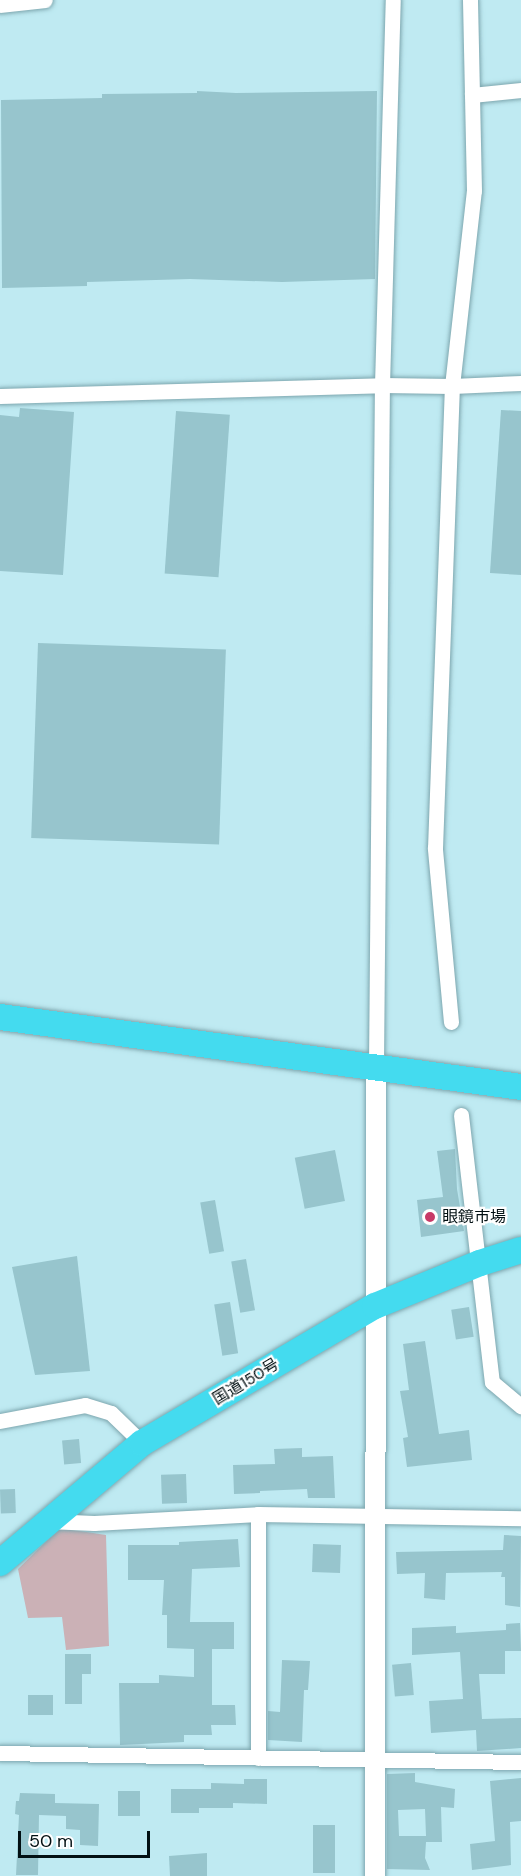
<!DOCTYPE html>
<html>
<head>
<meta charset="utf-8">
<style>
	body { margin:0 }
	#map { position:relative; width:521px; height:1876px; overflow:hidden; background:#bfeaf2; font-family:"DM Sans","Noto Sans JP",sans-serif }
	div>[style] { position:absolute }
	.green>* { inset:0; background:#cbb1b6 }
	.building>* { inset:0; background:#97c5cd; transform-origin:0 0 }
	.roads { filter:drop-shadow(0 0 2px #7da6ae) drop-shadow(0 0 2px #7da6ae) }
	.minor>* { height:15px; margin:-7.5px; padding:0 7.5px; transform-origin:7.5px; border-radius:7.5px; background:#fff }
	.tertiary>* { height:20px; margin:-10px; padding:0 10px; transform-origin:10px; border-radius:10px; background:#fff }
	.trunk>* { height:26px; margin:-13px; padding:0 13px; transform-origin:13px; border-radius:13px; background:#44dbef }
	.dots>* { width:16px; height:16px; translate:-50% -50%; box-sizing:border-box; border:3px solid #fff; border-radius:50% }
	span { translate:-50% -50%; white-space:nowrap; text-align:center; line-height:1.15; -webkit-text-stroke:4.5px #fff; paint-order:stroke }
	.poi-label { font-size:16px; color:#021013 }
	.left { translate:0 -50%; text-align:left }
	.street-label { font-size:16px; color:#021013 }
	.scale { position:absolute; left:18px; top:1831px; width:132px; height:27px; box-sizing:border-box; border:3px solid #021013; border-top:0; padding-left:8px; font-size:18px; line-height:21px; white-space:nowrap; color:#021013; -webkit-text-stroke:4px #fff; paint-order:stroke }
</style>
</head>
<body>
<div id="map">
	<div class="green">
		<div style="clip-path:polygon(60px 1528px,106px 1535px,109px 1646px,66px 1650px,62px 1617px,28px 1618px,18px 1569px)"></div>
	</div>
	<div class="building">
		<div style="clip-path:polygon(197px 91px,236px 93px,377px 91px,375px 279px,282px 282px,190px 279px,87px 282px,87px 286px,2px 288px,1px 100px,102px 98px,102px 94px,197px 93px)"></div>
		<div style="clip-path:polygon(20px 408px,74px 412px,63px 575px,0 571px,0 415px,19px 417px)"></div>
		<div style="clip-path:polygon(501px 410px,521px 411px,521px 575px,490px 573px)"></div>
		<div style="left:176px;top:411px;width:54px;height:163px;rotate:4deg"></div>
		<div style="left:38px;top:643px;width:188px;height:195px;rotate:2deg"></div>
		<div style="clip-path:polygon(455px 1149px,457px 1189px,464px 1231px,421px 1237px,417px 1200px,443px 1197px,437px 1151px)"></div>
		<div style="left:335px;top:1150px;width:52px;height:41px;rotate:79deg"></div>
		<div style="left:215px;top:1200px;width:52px;height:15px;rotate:80deg"></div>
		<div style="clip-path:polygon(77px 1256px,90px 1371px,35px 1375px,12px 1267px)"></div>
		<div style="left:246px;top:1259px;width:52px;height:15px;rotate:80deg"></div>
		<div style="left:230px;top:1302px;width:52px;height:16px;rotate:81deg"></div>
		<div style="left:469px;top:1307px;width:30px;height:18px;rotate:81deg"></div>
		<div style="clip-path:polygon(425px 1341px,439px 1434px,469px 1430px,472px 1460px,407px 1467px,403px 1438px,408px 1437px,400px 1391px,409px 1390px,403px 1344px)"></div>
		<div style="left:79px;top:1439px;width:24px;height:17px;rotate:85deg"></div>
		<div style="clip-path:polygon(302px 1448px,302px 1457px,333px 1456px,335px 1498px,308px 1498px,307px 1489px,260px 1491px,260px 1493px,234px 1494px,233px 1465px,275px 1464px,274px 1449px)"></div>
		<div style="left:186px;top:1474px;width:29px;height:25px;rotate:88deg"></div>
		<div style="left:15px;top:1489px;width:24px;height:15px;rotate:88deg"></div>
		<div style="clip-path:polygon(504px 1535px,521px 1536px,520px 1607px,505px 1605px,505px 1577px,501px 1577px,502px 1572px,446px 1573px,445px 1600px,424px 1598px,425px 1573px,397px 1574px,396px 1552px,503px 1550px)"></div>
		<div style="clip-path:polygon(238px 1539px,240px 1567px,192px 1569px,190px 1622px,234px 1622px,234px 1649px,212px 1649px,212px 1705px,235px 1705px,236px 1725px,211px 1725px,212px 1735px,184px 1735px,184px 1742px,120px 1745px,119px 1683px,159px 1683px,159px 1675px,194px 1677px,194px 1649px,167px 1648px,167px 1615px,162px 1615px,164px 1580px,128px 1580px,128px 1545px,179px 1545px,179px 1542px)"></div>
		<div style="left:313px;top:1544px;width:28px;height:28px;rotate:2deg"></div>
		<div style="clip-path:polygon(520px 1623px,521px 1651px,505px 1651px,505px 1674px,479px 1674px,482px 1719px,521px 1718px,521px 1748px,477px 1751px,476px 1730px,431px 1733px,429px 1701px,463px 1699px,460px 1652px,412px 1655px,412px 1628px,456px 1626px,456px 1633px,506px 1630px,506px 1624px)"></div>
		<div style="clip-path:polygon(65px 1654px,91px 1654px,91px 1674px,82px 1674px,82px 1704px,65px 1704px)"></div>
		<div style="clip-path:polygon(282px 1660px,310px 1661px,308px 1690px,304px 1690px,302px 1742px,268px 1740px,268px 1711px,280px 1712px)"></div>
		<div style="left:411px;top:1663px;width:32px;height:19px;rotate:85deg"></div>
		<div style="left:28px;top:1695px;width:25px;height:20px"></div>
		<div style="clip-path:polygon(evenodd,415px 1773px,415px 1782px,455px 1789px,454px 1808px,441px 1807px,442px 1842px,426px 1842px,425px 1858px,430px 1870px,387px 1869px,387px 1774px,415px 1773px,425px 1809px,426px 1836px,399px 1836px,398px 1810px,425px 1809px)"></div>
		<div style="clip-path:polygon(521px 1778px,521px 1821px,510px 1822px,511px 1865px,472px 1870px,470px 1844px,495px 1841px,490px 1781px)"></div>
		<div style="clip-path:polygon(244px 1779px,267px 1779px,267px 1804px,233px 1803px,233px 1808px,199px 1808px,199px 1813px,171px 1813px,171px 1789px,211px 1789px,211px 1783px,244px 1784px)"></div>
		<div style="left:118px;top:1791px;width:22px;height:25px"></div>
		<div style="clip-path:polygon(20px 1793px,55px 1794px,55px 1803px,99px 1804px,98px 1846px,80px 1845px,80px 1830px,66px 1829px,66px 1816px,39px 1815px,38px 1875px,16px 1875px,19px 1815px,15px 1814px,16px 1801px,19px 1801px)"></div>
		<div style="left:313px;top:1825px;width:22px;height:48px"></div>
		<div style="clip-path:polygon(207px 1853px,207px 1876px,170px 1876px,169px 1856px)"></div>
	</div>
	<div class="roads">
		<div class="minor">
			<div style="left:0;top:5px;width:45px;rotate:-6.3deg"></div>
			<div style="left:472px;top:95px;width:49px;rotate:-5.8deg"></div>
			<div style="left:0;top:396px;width:382px;rotate:-1.6deg"></div>
			<div style="left:382px;top:385px;width:70px;rotate:0.8deg"></div>
			<div style="left:452px;top:386px;width:69px;rotate:-2.5deg"></div>
			<div style="left:451px;top:1022px;width:175px;rotate:-95.3deg"></div>
			<div style="left:435px;top:848px;width:462px;rotate:-87.9deg"></div>
			<div style="left:452px;top:386px;width:196px;rotate:-83.6deg"></div>
			<div style="left:474px;top:191px;width:191px;rotate:-91.2deg"></div>
			<div style="left:376px;top:1066px;width:681px;rotate:-89.5deg"></div>
			<div style="left:382px;top:385px;width:385px;rotate:-88.4deg"></div>
			<div style="left:461px;top:1115px;width:269px;rotate:83.4deg"></div>
			<div style="left:492px;top:1382px;width:38px;rotate:40deg"></div>
			<div style="left:0;top:1421px;width:86px;rotate:-10.7deg"></div>
			<div style="left:85px;top:1405px;width:27px;rotate:17deg"></div>
			<div style="left:111px;top:1413px;width:43px;rotate:44.1deg"></div>
			<div style="left:258px;top:1514px;width:244px;rotate:90deg"></div>
			<div style="left:47px;top:1521px;width:47px;rotate:2.4deg"></div>
			<div style="left:94px;top:1523px;width:164px;rotate:-3.1deg"></div>
			<div style="left:258px;top:1514px;width:263px;rotate:0.9deg"></div>
			<div style="left:0;top:1753px;width:521px;rotate:0.99deg"></div>
		</div>
		<div class="tertiary">
			<div style="left:375px;top:1876px;width:810px;rotate:-89.93deg"></div>
		</div>
		<div class="trunk">
			<div style="left:0;top:1017px;width:526px;rotate:7.65deg"></div>
			<div style="left:0;top:1563px;width:186px;rotate:-40.2deg"></div>
			<div style="left:142px;top:1443px;width:270px;rotate:-30.5deg"></div>
			<div style="left:375px;top:1306px;width:113px;rotate:-22.3deg"></div>
			<div style="left:480px;top:1263px;width:43px;rotate:-17.6deg"></div>
		</div>
	</div>
	<div class="dots">
		<div style="left:430px;top:1217px;background:#c73a67"></div>
	</div>
	<div class="poi-label">
		<span class="left" style="left:442px;top:1217px">眼鏡市場</span>
	</div>
	<div class="street-label">
		<span style="left:246px;top:1382px;rotate:-31deg">国道150号</span>
	</div>
	<div class="scale">50 m</div>
</div>
</body>
</html>
